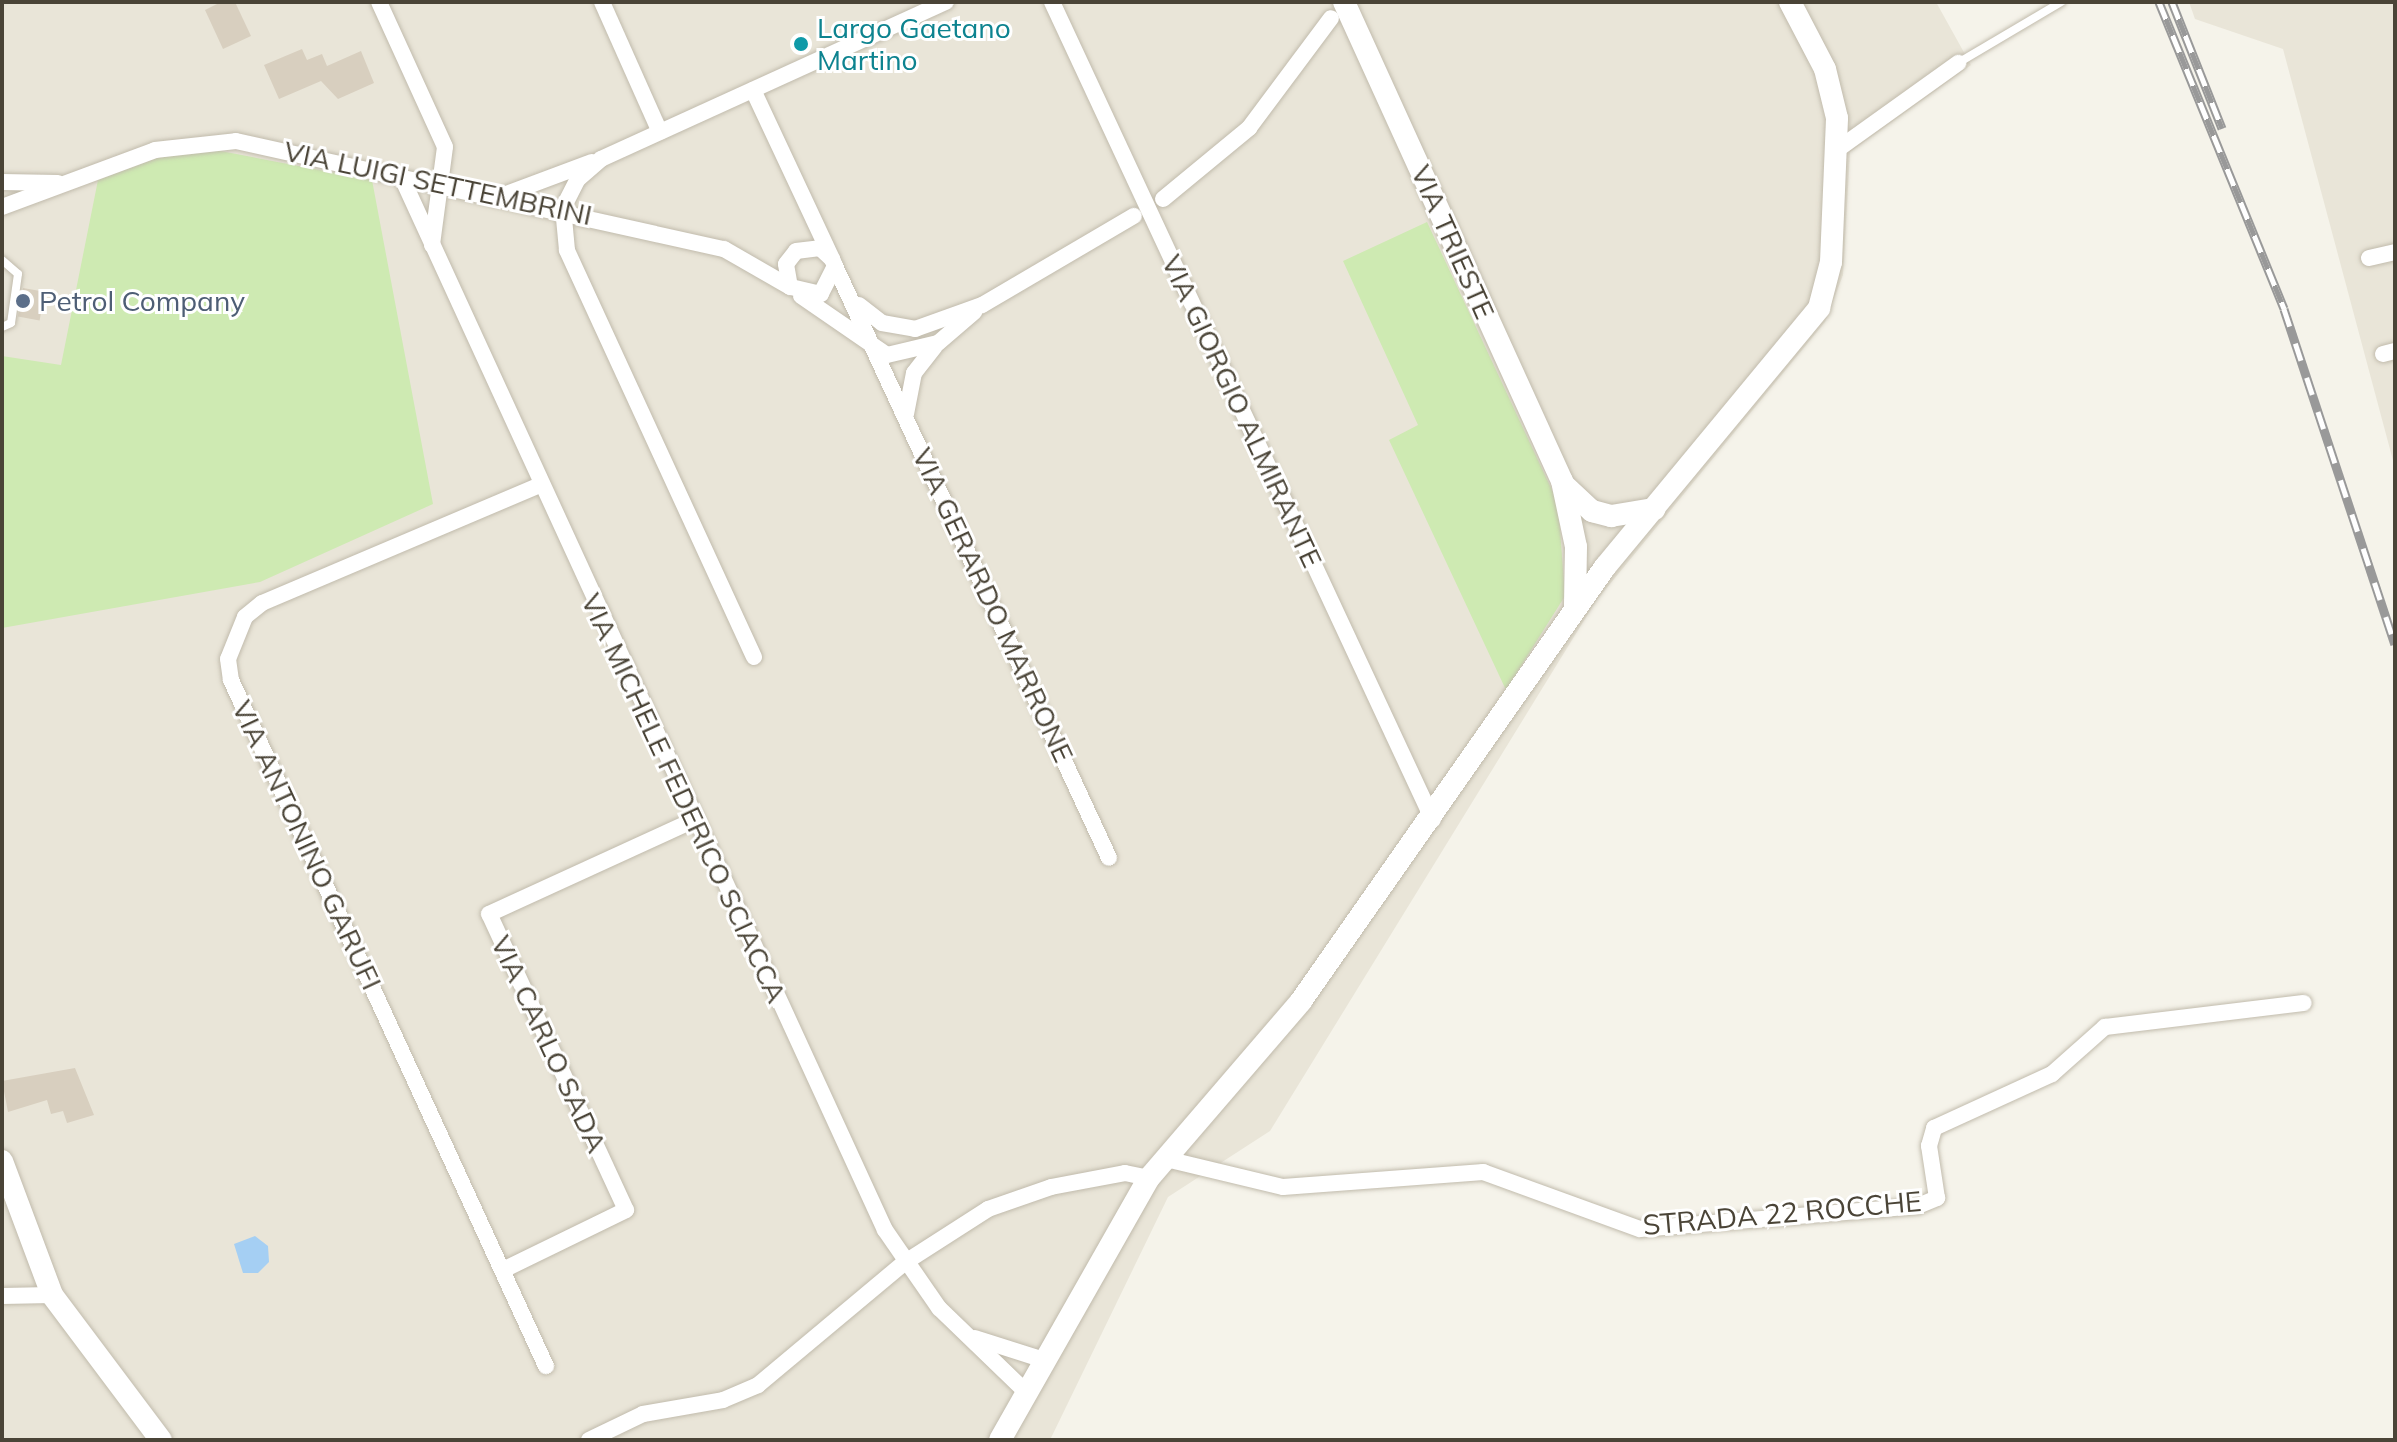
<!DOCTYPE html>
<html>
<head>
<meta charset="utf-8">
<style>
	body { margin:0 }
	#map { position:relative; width:2397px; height:1442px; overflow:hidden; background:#f5f3ea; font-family:Mulish,sans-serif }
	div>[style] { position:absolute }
	.residential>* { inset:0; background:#e9e5d8 }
	.green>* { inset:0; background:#ceeab2 }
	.water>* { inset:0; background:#a5cff3 }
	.building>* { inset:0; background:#d8cfbf; transform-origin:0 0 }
	.roads { filter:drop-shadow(0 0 2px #c1bbac) drop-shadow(0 0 2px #c1bbac) }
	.service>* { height:8px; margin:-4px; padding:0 4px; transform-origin:4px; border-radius:4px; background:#fff }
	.minor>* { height:16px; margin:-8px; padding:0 8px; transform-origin:8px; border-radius:8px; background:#fff }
	.tertiary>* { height:22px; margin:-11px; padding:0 11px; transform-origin:11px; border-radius:11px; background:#fff }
	.rail>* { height:9px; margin-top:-4.5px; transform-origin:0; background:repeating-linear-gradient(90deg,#fff 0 18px,#999 0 36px); box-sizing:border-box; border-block:2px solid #999 }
	.dots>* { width:22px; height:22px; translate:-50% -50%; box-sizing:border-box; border:4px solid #fff; border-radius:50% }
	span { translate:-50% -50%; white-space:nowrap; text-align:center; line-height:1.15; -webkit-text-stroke:6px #fff; paint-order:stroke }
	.culture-label { font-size:28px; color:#0d838f }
	.left { translate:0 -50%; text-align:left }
	.street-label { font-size:28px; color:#4a4437 }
	.service-label { font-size:28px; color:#4e5e75 }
	.frame { position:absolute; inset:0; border:4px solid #4a4437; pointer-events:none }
</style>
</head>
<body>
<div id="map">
	<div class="residential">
		<div style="clip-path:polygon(2px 2px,1936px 2px,1971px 65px,1850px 152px,1843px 275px,1825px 322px,1596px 601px,1270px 1131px,1168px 1197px,1050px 1440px,2px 1440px)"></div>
		<div style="clip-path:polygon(2189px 2px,2395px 2px,2395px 468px,2283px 49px,2195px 19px)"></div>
	</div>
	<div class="green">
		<div style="clip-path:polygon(210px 149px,372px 180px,433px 504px,260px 582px,2px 628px,2px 356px,61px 365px,98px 180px,157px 158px)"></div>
		<div style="clip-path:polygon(1427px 222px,1558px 503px,1565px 596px,1506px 690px,1389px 440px,1418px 425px,1343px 261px)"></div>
	</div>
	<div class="water">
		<div style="clip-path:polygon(255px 1236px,268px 1246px,269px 1262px,258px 1273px,243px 1273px,234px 1244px)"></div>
	</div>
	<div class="building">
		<div style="clip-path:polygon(221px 2px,235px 2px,251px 36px,223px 49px,205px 10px)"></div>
		<div style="clip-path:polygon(302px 49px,307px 60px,322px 54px,327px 66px,361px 51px,374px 83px,338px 99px,321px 81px,279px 99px,264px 65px)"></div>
		<div style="left:23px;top:288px;width:22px;height:29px;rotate:10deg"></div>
		<div style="clip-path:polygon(75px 1068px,94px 1115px,67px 1123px,63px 1111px,51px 1114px,47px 1100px,8px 1112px,2px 1081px)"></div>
	</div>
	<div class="roads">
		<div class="service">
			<div style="left:1958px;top:63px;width:120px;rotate:-30.6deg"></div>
			<div style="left:2px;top:260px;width:21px;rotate:41deg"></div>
			<div style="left:18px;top:274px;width:49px;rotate:98.1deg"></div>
			<div style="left:11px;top:323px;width:10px;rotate:156deg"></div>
		</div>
		<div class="minor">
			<div style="left:379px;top:2px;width:159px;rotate:65.5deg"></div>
			<div style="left:445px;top:147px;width:99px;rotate:97.6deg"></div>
			<div style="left:602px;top:2px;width:142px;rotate:66deg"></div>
			<div style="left:1052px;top:2px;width:902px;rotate:65.03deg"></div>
			<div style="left:753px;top:90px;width:187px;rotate:64.9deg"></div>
			<div style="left:832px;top:259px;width:8px;rotate:67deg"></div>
			<div style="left:835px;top:266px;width:31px;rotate:117deg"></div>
			<div style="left:821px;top:294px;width:32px;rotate:-167deg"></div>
			<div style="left:790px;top:287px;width:23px;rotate:-100deg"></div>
			<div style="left:786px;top:264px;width:16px;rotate:-52deg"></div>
			<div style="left:796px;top:251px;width:24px;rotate:-7deg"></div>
			<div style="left:820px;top:248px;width:16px;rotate:43deg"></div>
			<div style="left:1838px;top:149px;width:148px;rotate:-35.6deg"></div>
			<div style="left:402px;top:178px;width:1158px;rotate:65.34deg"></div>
			<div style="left:885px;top:1230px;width:95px;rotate:55.3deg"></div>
			<div style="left:939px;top:1308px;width:121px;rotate:44deg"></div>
			<div style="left:2px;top:182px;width:56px;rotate:1deg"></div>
			<div style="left:501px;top:196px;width:97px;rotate:-20.5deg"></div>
			<div style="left:1163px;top:199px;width:112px;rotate:-39.5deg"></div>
			<div style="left:1249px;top:128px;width:137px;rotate:-53.3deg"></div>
			<div style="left:2px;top:207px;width:163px;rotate:-20.4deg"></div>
			<div style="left:155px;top:150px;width:81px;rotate:-6.3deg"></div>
			<div style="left:236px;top:141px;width:500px;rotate:12.5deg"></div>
			<div style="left:724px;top:249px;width:76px;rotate:29.9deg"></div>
			<div style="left:2369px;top:258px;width:27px;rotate:-13deg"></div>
			<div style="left:835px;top:266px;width:652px;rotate:65.16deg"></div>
			<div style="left:801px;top:296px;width:104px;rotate:34.5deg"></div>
			<div style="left:887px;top:355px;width:52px;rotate:-13.2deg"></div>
			<div style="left:938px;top:343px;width:48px;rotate:-40.7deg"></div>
			<div style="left:859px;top:305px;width:29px;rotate:38deg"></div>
			<div style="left:882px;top:323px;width:34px;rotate:10deg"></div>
			<div style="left:915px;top:329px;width:71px;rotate:-19.7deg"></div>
			<div style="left:982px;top:305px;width:176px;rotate:-30.4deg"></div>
			<div style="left:2383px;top:354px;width:12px;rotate:-14deg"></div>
			<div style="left:906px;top:414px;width:42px;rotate:-79deg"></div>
			<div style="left:914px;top:373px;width:34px;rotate:-52deg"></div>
			<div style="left:540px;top:485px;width:302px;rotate:157deg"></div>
			<div style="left:262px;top:603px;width:22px;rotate:141deg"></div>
			<div style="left:245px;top:617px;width:45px;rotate:112deg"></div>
			<div style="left:228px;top:659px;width:21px;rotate:82deg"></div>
			<div style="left:231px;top:680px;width:755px;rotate:65.34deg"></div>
			<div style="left:754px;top:657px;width:448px;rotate:-114.7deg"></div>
			<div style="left:567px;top:250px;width:42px;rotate:-95.4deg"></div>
			<div style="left:563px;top:208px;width:31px;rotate:-63deg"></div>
			<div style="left:577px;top:180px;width:32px;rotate:-41deg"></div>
			<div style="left:601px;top:159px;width:379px;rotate:-24.5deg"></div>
			<div style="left:1166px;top:1159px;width:120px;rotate:13.5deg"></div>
			<div style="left:1283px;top:1187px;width:201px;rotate:-4.3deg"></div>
			<div style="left:1483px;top:1172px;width:167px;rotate:20deg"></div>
			<div style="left:1640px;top:1229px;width:279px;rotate:-4.7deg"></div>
			<div style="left:1918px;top:1206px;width:21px;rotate:-23deg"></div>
			<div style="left:1937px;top:1198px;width:53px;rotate:-98.7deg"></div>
			<div style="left:1929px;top:1146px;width:19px;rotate:-74deg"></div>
			<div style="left:1934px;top:1128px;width:130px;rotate:-24.6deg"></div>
			<div style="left:2052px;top:1074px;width:71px;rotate:-41.6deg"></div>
			<div style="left:2105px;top:1027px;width:200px;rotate:-6.9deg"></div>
			<div style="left:503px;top:1270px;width:137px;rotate:-26deg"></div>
			<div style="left:626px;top:1210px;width:326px;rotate:-114.8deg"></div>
			<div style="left:489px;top:914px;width:226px;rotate:-24.6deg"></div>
			<div style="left:2px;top:1296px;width:50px;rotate:-1.1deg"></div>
			<div style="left:975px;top:1338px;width:72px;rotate:17.7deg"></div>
			<div style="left:589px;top:1440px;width:60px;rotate:-25.7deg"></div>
			<div style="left:643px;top:1414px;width:81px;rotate:-9.9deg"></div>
			<div style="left:723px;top:1400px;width:38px;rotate:-23deg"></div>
			<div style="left:758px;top:1385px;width:190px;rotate:-39.9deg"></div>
			<div style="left:904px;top:1263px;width:100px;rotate:-32.7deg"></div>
			<div style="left:988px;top:1209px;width:67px;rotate:-19.2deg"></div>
			<div style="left:1051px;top:1187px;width:75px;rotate:-10.7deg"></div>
			<div style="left:1125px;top:1173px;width:25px;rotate:12deg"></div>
		</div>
		<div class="tertiary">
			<div style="left:1344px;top:2px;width:526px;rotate:65.53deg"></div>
			<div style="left:1562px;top:481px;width:67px;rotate:78deg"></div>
			<div style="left:1576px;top:547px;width:60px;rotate:91deg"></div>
			<div style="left:1565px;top:486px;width:37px;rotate:43deg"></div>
			<div style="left:1592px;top:511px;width:20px;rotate:15deg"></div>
			<div style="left:1611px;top:516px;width:44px;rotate:-9.2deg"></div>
			<div style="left:2px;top:1161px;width:143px;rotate:69.5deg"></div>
			<div style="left:52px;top:1295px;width:181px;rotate:53.1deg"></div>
			<div style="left:1000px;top:1440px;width:301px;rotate:-60.4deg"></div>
			<div style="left:1149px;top:1178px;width:233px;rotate:-49.3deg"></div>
			<div style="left:1301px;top:1001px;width:530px;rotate:-54.99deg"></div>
			<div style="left:1605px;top:567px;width:336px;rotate:-50.4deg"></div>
			<div style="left:1819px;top:308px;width:48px;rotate:-75.4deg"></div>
			<div style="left:1831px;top:262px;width:144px;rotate:-87.6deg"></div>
			<div style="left:1837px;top:118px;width:50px;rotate:-103.8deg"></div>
			<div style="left:1825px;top:69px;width:76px;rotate:-117.6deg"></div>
		</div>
	</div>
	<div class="rail">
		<div style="left:2159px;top:2px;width:331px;rotate:67.8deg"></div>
		<div style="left:2284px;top:309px;width:353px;rotate:71.7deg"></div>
		<div style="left:2172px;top:2px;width:136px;rotate:68.4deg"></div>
	</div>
	<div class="dots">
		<div style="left:801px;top:44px;background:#0f9aa8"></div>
		<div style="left:23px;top:301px;background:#5c6f8a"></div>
	</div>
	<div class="culture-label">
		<span class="left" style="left:817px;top:44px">Largo Gaetano<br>Martino</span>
	</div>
	<div class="street-label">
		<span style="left:438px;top:183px;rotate:12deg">VIA LUIGI SETTEMBRINI</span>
		<span style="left:1453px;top:242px;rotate:66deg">VIA TRIESTE</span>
		<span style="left:1242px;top:411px;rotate:65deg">VIA GIORGIO ALMIRANTE</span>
		<span style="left:993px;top:605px;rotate:65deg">VIA GERARDO MARRONE</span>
		<span style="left:684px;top:798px;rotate:65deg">VIA MICHELE FEDERICO SCIACCA</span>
		<span style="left:307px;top:845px;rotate:65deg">VIA ANTONINO GARUFI</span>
		<span style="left:549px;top:1044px;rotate:65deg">VIA CARLO SADA</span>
		<span style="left:1782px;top:1213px;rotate:-5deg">STRADA 22 ROCCHE</span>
	</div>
	<div class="service-label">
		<span class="left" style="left:39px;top:301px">Petrol Company</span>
	</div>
	<div class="frame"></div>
</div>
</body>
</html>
